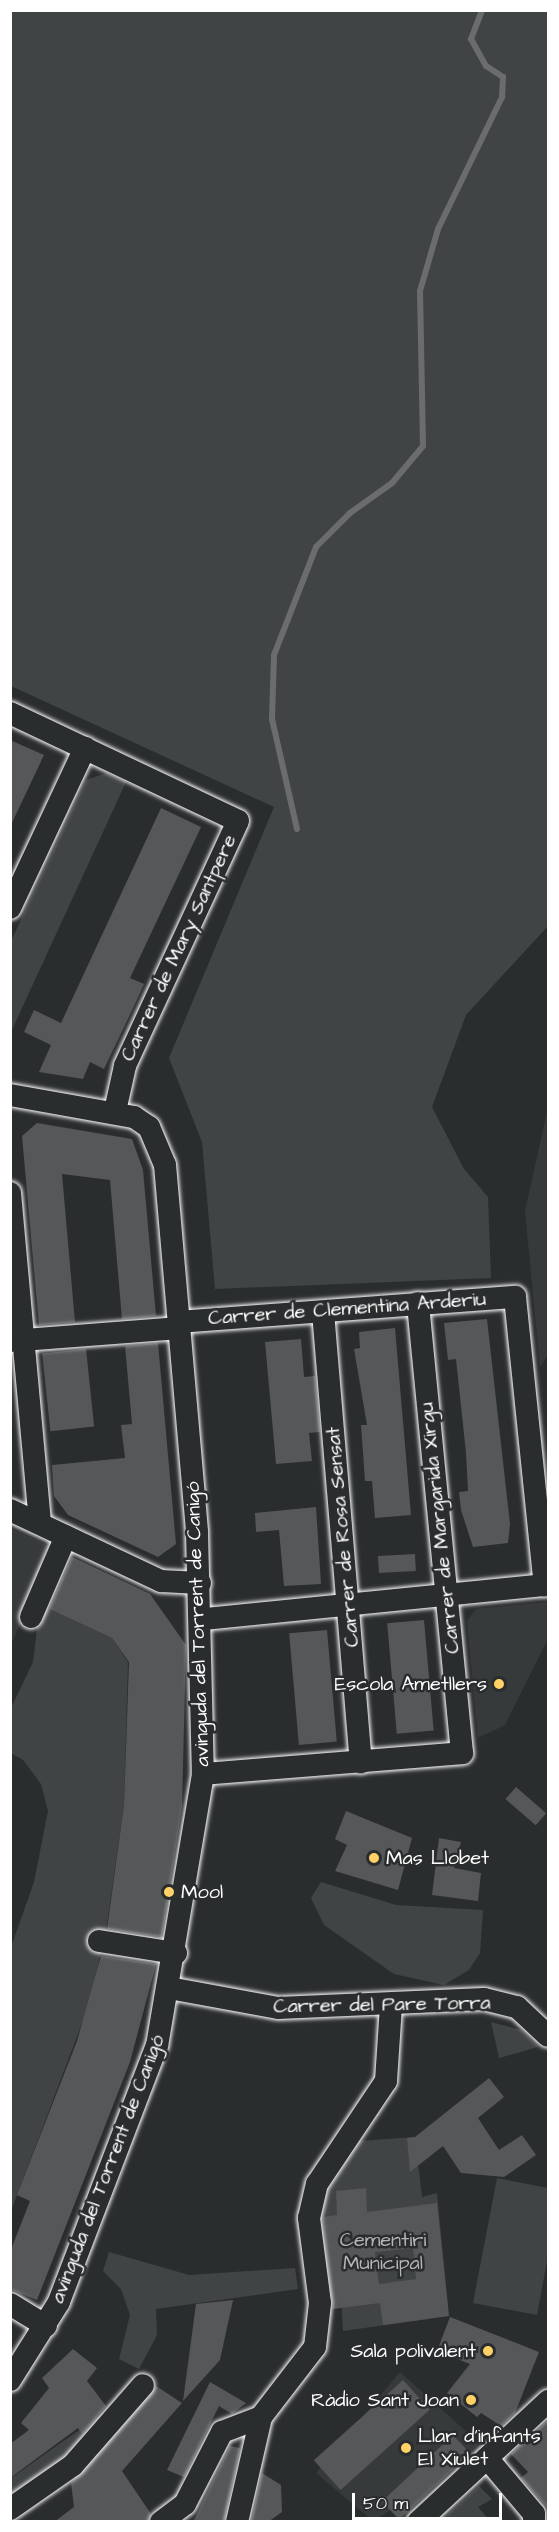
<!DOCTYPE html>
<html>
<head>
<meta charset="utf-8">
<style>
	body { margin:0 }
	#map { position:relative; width:559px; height:2532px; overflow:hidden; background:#2a2d2e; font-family:"Architects Daughter",sans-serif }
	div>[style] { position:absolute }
	.built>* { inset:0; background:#373a3b }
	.green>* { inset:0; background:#414445 }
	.stream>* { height:6px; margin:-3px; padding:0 3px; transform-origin:3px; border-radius:3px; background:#6a6c6d }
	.building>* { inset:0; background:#555758; transform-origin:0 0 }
	.roads { filter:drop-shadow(0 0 2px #fff) drop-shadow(0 0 2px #fff) }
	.minor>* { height:22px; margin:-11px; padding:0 11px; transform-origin:11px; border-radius:11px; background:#2a2d2e }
	.dots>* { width:16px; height:16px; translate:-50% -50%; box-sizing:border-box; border:3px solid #2a2d2e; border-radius:50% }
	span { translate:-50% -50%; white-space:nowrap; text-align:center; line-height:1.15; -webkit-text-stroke:5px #2a2d2e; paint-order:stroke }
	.street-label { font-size:20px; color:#fff }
	.poi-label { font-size:20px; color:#fff }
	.right { translate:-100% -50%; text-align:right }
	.left { translate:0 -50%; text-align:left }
	.park-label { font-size:20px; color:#b3b4b5 }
	.frame { position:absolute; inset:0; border:12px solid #fff; pointer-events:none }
	.scale { position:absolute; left:352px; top:2493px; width:150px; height:27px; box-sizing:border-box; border:3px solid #fff; border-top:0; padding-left:8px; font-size:18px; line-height:21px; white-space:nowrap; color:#fff; -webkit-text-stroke:4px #2a2d2e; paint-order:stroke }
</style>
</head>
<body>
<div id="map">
	<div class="built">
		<div style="clip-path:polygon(548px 1107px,548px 1355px,540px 1367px,525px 1211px)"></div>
		<div style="clip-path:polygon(11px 1529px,55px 1549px,11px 1644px)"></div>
		<div style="clip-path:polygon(548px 1602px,548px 1639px,505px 1725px,478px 1738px,467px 1621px,476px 1609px)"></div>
		<div style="clip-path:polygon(400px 2372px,479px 2443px,399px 2519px,390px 2510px,373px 2521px,316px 2473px)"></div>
	</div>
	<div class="green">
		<div style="clip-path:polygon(10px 11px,548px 11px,548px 926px,466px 1015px,432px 1107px,464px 1169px,488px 1197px,491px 1278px,215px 1289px,202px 1142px,169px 1058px,274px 807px,11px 686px)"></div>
		<div style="clip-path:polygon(106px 773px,126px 782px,11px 1032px,11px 941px,86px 780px)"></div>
		<div style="clip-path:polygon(40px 1605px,112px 1638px,128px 1662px,124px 1805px,106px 1931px,89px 2005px,11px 2211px,11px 1947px,34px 1882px,48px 1811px,41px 1784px,23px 1760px,11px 1753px,11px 1708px,33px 1662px)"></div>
		<div style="clip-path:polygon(321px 1882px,396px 1905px,483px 1910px,480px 1953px,469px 1970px,444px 1985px,394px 1974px,324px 1925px,311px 1898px)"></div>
		<div style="clip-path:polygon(491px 2022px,521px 2030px,538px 2047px,499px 2058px)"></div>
		<div style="clip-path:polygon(415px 2137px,422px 2197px,437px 2193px,448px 2306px,438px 2307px,429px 2319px,343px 2331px,341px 2296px,327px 2298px,320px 2217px,327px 2186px,359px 2141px)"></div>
		<div style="clip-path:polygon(497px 2178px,548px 2188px,548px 2256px,537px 2315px,473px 2303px)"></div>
		<div style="clip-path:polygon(109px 2252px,189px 2275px,295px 2268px,298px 2289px,156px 2309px,157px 2335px,139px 2369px,119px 2359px,130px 2315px,121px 2289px,103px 2271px)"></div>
		<div style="clip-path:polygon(109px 2409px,66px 2457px,11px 2496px,11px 2478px)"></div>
		<div style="clip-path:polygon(479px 2486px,492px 2499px,478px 2507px,490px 2521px,441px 2521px)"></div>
	</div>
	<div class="stream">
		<div style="left:297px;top:829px;width:113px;rotate:-102.8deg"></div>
		<div style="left:272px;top:719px;width:64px;rotate:-88.2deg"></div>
		<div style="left:274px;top:655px;width:116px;rotate:-68.7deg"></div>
		<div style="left:316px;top:547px;width:48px;rotate:-45deg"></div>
		<div style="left:350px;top:513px;width:52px;rotate:-35.5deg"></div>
		<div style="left:392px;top:483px;width:48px;rotate:-50deg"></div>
		<div style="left:423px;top:446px;width:155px;rotate:-91.1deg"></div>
		<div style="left:420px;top:291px;width:65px;rotate:-73.8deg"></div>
		<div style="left:438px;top:229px;width:147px;rotate:-64.1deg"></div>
		<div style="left:502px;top:97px;width:20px;rotate:-87deg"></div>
		<div style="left:503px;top:77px;width:20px;rotate:-147deg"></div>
		<div style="left:486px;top:66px;width:31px;rotate:-119deg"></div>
		<div style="left:471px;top:39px;width:31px;rotate:-69deg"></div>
	</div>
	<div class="building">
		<div style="clip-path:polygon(10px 740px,44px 755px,10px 827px)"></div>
		<div style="clip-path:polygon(161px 808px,201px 827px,130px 978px,144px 984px,134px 1006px,104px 1069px,90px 1062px,83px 1079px,39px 1072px,51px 1045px,24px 1032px,34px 1010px,61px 1023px)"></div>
		<div style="clip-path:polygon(37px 1123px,132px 1139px,143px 1170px,156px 1316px,122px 1319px,110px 1180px,62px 1174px,75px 1322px,39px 1325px,22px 1136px)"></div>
		<div style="clip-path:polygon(487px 1319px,510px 1524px,508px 1543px,473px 1547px,461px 1510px,459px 1492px,468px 1491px,466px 1453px,456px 1359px,448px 1360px,444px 1323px)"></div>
		<div style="clip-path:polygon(395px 1328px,411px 1515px,375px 1518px,372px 1481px,365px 1481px,361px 1425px,367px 1425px,354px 1349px,360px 1348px,359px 1332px)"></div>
		<div style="clip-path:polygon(301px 1339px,304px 1377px,315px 1376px,320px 1432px,309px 1433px,312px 1461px,276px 1464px,265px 1342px)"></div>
		<div style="clip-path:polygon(158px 1343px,176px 1544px,158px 1557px,68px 1515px,54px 1496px,52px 1465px,125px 1458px,121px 1425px,132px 1424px,125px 1346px)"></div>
		<div style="left:86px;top:1349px;width:78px;height:44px;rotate:84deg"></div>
		<div style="clip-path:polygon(316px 1507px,321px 1584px,284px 1586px,279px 1530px,256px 1532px,255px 1513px)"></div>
		<div style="left:415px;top:1554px;width:17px;height:37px;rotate:87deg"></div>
		<div style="clip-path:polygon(72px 1557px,150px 1594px,186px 1645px,182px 1807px,162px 1937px,107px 1929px,124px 1805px,129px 1662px,112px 1638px,49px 1609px)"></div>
		<div style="left:424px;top:1620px;width:111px;height:37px;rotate:85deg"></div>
		<div style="left:327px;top:1630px;width:112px;height:38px;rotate:85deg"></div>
		<div style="left:516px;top:1787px;width:40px;height:16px;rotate:41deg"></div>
		<div style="clip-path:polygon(346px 1811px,412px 1838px,398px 1890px,335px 1871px,347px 1845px,335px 1839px)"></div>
		<div style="clip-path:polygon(439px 1838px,461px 1842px,454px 1868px,481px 1873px,478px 1901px,432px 1895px)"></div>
		<div style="clip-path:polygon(101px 1956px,156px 1964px,130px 2062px,37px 2300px,10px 2289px,10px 2252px,30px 2201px,17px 2195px,77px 2041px)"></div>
		<div style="clip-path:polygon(489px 2078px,504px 2097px,478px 2118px,499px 2150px,522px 2135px,536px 2155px,504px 2177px,461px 2173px,443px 2146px,410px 2172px,407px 2138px,415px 2137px)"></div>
		<div style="clip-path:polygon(evenodd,366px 2188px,367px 2212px,437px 2203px,449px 2316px,383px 2325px,380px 2303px,333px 2309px,323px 2217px,337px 2215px,336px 2191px,366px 2188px,413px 2248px,416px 2279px,379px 2284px,375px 2252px,413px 2248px)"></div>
		<div style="clip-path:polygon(233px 2300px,220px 2360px,183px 2401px,196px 2304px)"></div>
		<div style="clip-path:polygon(450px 2317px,539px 2352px,515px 2413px,501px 2426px,481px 2413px,477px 2417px,447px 2393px,470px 2364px,437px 2351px)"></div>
		<div style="clip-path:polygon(73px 2349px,97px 2368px,87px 2381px,106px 2406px,82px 2434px,78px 2428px,10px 2478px,10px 2444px,29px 2430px,21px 2423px,49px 2388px,42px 2378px)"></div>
		<div style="left:403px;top:2380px;width:40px;height:120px;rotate:48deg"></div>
		<div style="clip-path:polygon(210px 2382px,246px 2403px,232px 2414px,219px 2406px,184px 2477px,167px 2470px)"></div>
		<div style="clip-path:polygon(156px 2386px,182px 2403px,122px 2471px,151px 2514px,148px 2522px,54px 2522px,74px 2507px,71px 2483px)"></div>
		<div style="clip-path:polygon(549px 2419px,549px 2509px,521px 2478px,528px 2472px,511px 2454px)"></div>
		<div style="left:453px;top:2435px;width:25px;height:97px;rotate:47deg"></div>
		<div style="clip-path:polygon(230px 2446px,240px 2448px,224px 2522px,193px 2522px)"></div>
		<div style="clip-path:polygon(262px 2473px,281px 2485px,282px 2512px,268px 2522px,251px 2522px)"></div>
	</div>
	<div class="roads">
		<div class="minor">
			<div style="left:10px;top:713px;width:252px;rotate:25.3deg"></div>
			<div style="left:238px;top:821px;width:270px;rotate:114.8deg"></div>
			<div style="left:125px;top:1066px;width:46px;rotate:102.5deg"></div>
			<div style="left:10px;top:908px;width:177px;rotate:-64.9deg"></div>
			<div style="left:10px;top:1095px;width:126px;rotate:10.1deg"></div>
			<div style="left:134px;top:1117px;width:18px;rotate:34deg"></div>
			<div style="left:149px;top:1127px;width:41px;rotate:67.2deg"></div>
			<div style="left:165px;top:1165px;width:369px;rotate:85deg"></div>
			<div style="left:197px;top:1533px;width:241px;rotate:88.6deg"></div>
			<div style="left:203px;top:1774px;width:275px;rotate:99.6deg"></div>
			<div style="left:157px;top:2045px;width:275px;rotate:110.9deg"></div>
			<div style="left:59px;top:2302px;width:92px;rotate:122.1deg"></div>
			<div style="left:10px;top:1193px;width:331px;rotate:84.8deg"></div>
			<div style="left:323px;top:1312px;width:452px;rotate:85.2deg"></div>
			<div style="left:179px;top:1322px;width:337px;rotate:-4.3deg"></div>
			<div style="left:515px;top:1297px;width:290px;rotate:84.1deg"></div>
			<div style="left:545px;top:1585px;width:345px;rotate:174.3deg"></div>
			<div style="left:10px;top:1341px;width:169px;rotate:-4.4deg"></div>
			<div style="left:10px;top:1510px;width:167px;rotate:25.2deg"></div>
			<div style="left:161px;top:1581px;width:39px;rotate:3deg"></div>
			<div style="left:31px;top:1617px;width:88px;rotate:-66.6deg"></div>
			<div style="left:203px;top:1774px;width:260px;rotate:-4.6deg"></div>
			<div style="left:462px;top:1753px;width:452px;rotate:-95.6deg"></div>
			<div style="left:99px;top:1941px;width:78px;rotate:8.9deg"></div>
			<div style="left:169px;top:1988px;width:111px;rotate:10.4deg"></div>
			<div style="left:278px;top:2008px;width:206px;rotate:-2.5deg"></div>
			<div style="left:484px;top:1999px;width:34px;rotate:14deg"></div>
			<div style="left:517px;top:2007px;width:42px;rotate:43.1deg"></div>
			<div style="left:10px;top:2304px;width:42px;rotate:31.4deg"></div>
			<div style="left:487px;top:2458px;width:73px;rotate:50deg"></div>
			<div style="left:534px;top:2514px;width:8px;rotate:90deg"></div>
			<div style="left:10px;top:2509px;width:77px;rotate:-34.9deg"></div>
			<div style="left:73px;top:2465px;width:106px;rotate:-48.8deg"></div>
			<div style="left:161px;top:2522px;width:30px;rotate:-37deg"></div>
			<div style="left:185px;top:2504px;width:81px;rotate:-62.8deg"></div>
			<div style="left:222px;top:2432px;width:42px;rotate:-21deg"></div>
			<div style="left:261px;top:2417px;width:88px;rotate:-52.4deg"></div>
			<div style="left:315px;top:2347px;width:44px;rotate:-83.5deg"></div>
			<div style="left:320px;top:2303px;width:86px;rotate:-97.4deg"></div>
			<div style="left:309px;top:2218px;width:35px;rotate:-77deg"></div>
			<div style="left:317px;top:2184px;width:124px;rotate:-56.2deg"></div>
			<div style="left:386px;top:2081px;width:76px;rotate:-86.2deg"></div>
			<div style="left:237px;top:2522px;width:108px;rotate:-77.1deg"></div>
			<div style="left:418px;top:2522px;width:178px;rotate:-42.9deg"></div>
		</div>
	</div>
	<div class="dots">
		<div style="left:499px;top:1684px;background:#ffd166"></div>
		<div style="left:374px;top:1858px;background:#ffd166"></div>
		<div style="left:169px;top:1892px;background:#ffd166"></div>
		<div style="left:488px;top:2351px;background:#ffd166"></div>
		<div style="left:471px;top:2400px;background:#ffd166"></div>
		<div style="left:406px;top:2448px;background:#ffd166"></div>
	</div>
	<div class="street-label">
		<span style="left:179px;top:948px;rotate:-65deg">Carrer de Mary Santpere</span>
		<span style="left:347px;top:1309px;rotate:-4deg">Carrer de Clementina Arderiu</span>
		<span style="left:440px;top:1528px;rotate:-96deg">Carrer de Margarida Xirgu</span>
		<span style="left:343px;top:1537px;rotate:-95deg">Carrer de Rosa Sensat</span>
		<span style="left:198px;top:1624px;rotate:-92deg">avinguda del Torrent de Canigó</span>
		<span style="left:382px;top:2005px;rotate:-1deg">Carrer del Pare Torra</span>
		<span style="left:108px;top:2169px;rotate:-69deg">avinguda del Torrent de Canigó</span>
	</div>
	<div class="poi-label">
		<span class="right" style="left:487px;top:1684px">Escola Ametllers</span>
		<span class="left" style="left:386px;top:1858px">Mas Llobet</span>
		<span class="left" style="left:181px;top:1892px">Mool</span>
		<span class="right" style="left:476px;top:2351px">Sala polivalent</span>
		<span class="right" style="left:459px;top:2400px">Ràdio Sant Joan</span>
		<span class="left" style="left:418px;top:2448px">Llar d'infants<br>El Xiulet</span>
	</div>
	<div class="park-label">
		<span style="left:383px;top:2252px">Cementiri<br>Municipal</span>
	</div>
	<div class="frame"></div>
	<div class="scale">50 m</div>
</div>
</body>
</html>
